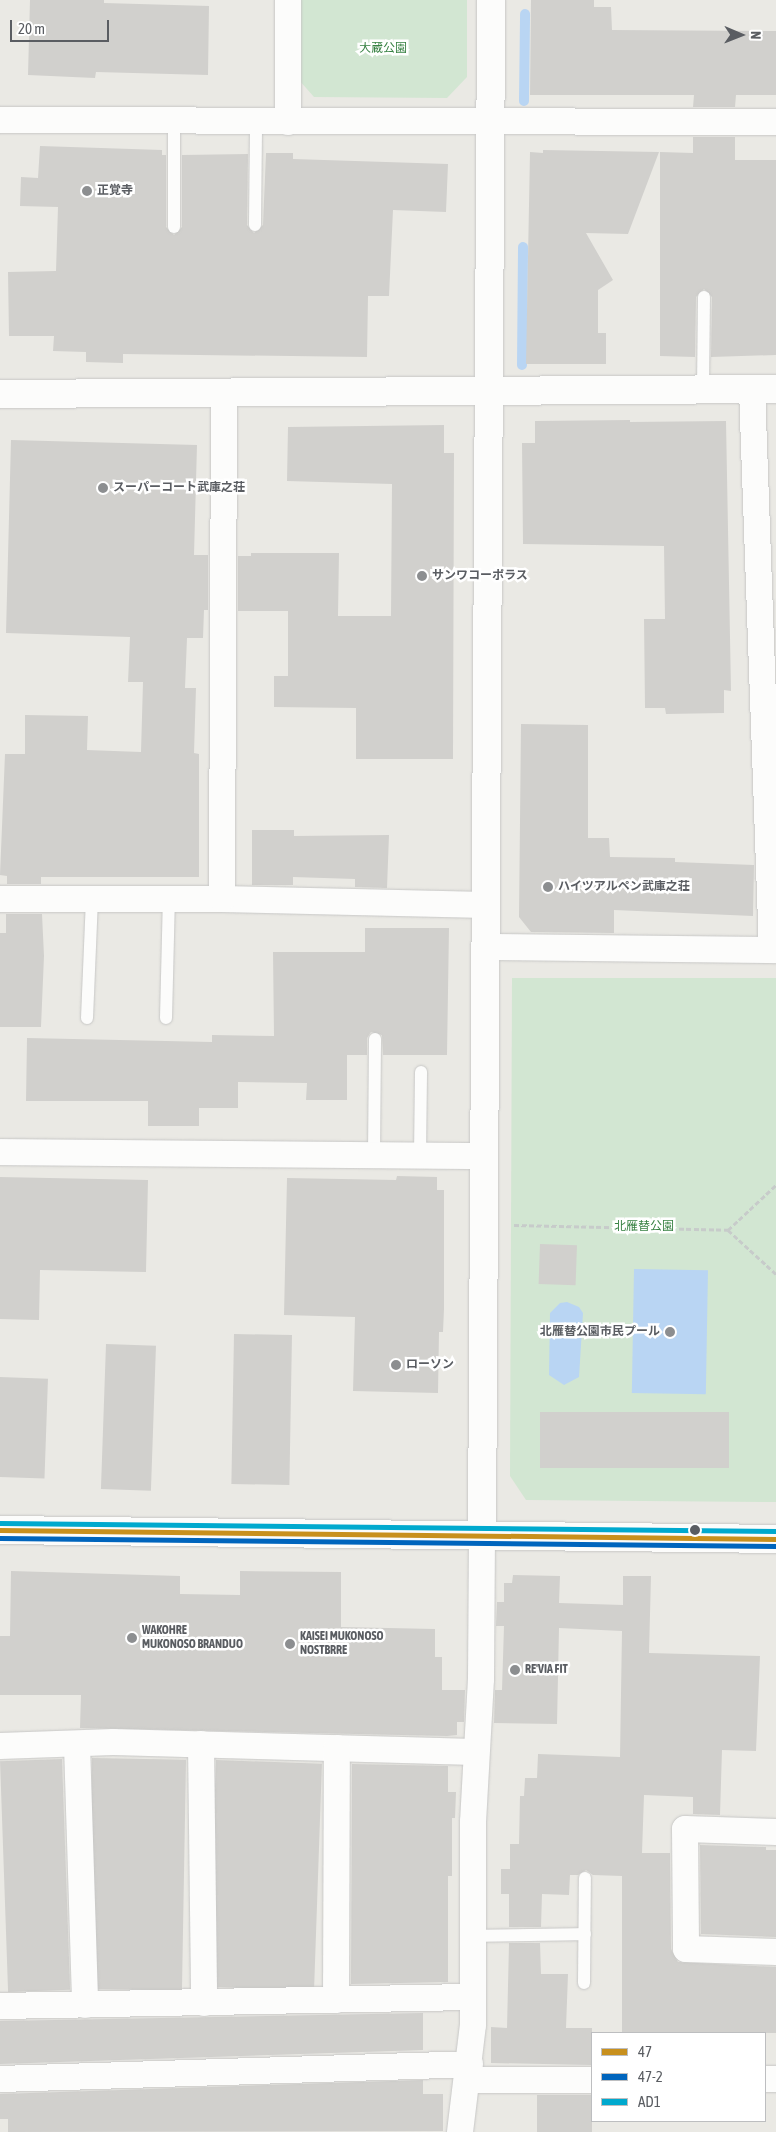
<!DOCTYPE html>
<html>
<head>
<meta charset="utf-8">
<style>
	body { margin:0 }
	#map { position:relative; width:776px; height:2132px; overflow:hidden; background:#eae9e4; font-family:"Asap Condensed","Noto Sans JP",sans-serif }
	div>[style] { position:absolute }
	.green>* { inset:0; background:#d2e6d2 }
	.water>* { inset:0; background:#b9d5f3; transform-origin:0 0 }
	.stream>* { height:10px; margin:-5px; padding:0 5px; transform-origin:5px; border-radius:5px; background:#b9d5f3 }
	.building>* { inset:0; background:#d1d0cd; transform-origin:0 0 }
	.path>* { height:3px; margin-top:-1.5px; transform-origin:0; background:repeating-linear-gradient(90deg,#c7cbca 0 5px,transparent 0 7.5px) }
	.roads { filter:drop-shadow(0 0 1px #c7c7c6) drop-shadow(0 0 1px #c7c7c6) }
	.lane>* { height:12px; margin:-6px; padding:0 6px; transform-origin:6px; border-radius:6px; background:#fcfcfb }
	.street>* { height:26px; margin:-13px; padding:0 13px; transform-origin:13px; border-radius:13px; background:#fcfcfb }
	.secondary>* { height:28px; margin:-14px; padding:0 14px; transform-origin:14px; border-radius:14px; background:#fcfcfb }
	.bus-1>* { height:5px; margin:-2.5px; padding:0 2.5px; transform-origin:2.5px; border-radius:2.5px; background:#c8901d }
	.bus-2>* { height:5px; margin:-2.5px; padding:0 2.5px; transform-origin:2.5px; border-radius:2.5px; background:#0065bd }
	.bus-3>* { height:5px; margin:-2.5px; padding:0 2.5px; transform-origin:2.5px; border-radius:2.5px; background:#00a9ce }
	.dots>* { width:14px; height:14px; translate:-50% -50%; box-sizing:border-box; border:2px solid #fff; border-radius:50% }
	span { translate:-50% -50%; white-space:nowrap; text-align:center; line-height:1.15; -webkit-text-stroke:5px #fff; paint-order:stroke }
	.park-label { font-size:12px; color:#398244 }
	.poi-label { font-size:12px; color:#5a5d62; font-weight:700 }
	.left { translate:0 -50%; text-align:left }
	.right { translate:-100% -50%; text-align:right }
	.legend { position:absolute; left:591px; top:2032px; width:175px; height:90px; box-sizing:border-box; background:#fff; border:1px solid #bdbec0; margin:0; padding:6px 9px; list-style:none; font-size:15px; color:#5a5d62 }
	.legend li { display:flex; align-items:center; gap:10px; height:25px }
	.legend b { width:25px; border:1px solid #bdbec0 }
	.north { position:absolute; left:716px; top:10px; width:50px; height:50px; -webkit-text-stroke:4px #fff; paint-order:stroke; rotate:91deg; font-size:14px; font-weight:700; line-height:20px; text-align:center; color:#5a5d62 }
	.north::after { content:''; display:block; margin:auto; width:18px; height:22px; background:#5a5d62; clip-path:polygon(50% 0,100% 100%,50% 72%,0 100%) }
	.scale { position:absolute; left:10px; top:20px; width:99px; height:22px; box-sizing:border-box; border:2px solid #5a5d62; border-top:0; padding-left:6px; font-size:15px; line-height:18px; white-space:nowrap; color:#5a5d62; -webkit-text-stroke:4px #fff; paint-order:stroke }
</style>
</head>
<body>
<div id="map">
	<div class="green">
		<div style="clip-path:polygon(299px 0,467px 0,467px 77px,447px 98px,314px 97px,299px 80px)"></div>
		<div style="clip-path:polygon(512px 978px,776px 978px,776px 1502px,526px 1500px,510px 1476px)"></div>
	</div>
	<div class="water">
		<div style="left:634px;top:1269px;width:74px;height:124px;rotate:1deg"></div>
		<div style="clip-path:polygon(567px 1302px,579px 1307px,583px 1313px,579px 1377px,564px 1385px,549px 1375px,550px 1313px,560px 1303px)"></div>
	</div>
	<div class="stream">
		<div style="left:524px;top:101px;width:87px;rotate:-89.3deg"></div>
		<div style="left:522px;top:365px;width:118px;rotate:-89.5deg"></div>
	</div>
	<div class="building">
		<div style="clip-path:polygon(30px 0,104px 0,104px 3px,209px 6px,208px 75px,96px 72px,95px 78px,28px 75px)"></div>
		<div style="clip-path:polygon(531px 0,594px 0,594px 7px,611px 7px,612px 30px,776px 31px,776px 95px,736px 95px,735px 107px,693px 107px,694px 95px,530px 95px)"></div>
		<div style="clip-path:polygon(693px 137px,735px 137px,735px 160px,776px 160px,776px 355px,711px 357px,712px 297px,704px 289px,696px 297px,695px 357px,660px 356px,660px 152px,693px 153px)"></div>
		<div style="clip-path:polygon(40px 146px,162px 150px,162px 155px,166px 155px,166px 227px,174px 235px,182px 227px,182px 155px,248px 154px,247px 225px,254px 233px,263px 225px,266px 153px,293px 153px,293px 159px,448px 164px,446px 212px,393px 210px,389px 296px,368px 296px,367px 357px,123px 354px,123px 363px,86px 362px,86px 352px,53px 351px,54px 336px,9px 336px,8px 272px,56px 271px,58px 207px,20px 206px,21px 177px,38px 178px)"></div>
		<div style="clip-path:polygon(543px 150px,659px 152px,628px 234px,586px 233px,613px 280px,598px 290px,598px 333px,606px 333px,606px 364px,526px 364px,530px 152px,543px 153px)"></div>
		<div style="clip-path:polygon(630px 420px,630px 422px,726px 421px,731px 691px,724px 690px,724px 713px,666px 714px,665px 708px,645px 708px,644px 619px,665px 619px,664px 546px,523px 544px,522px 443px,535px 443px,535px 421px)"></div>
		<div style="clip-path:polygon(444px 425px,444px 453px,454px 453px,453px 759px,356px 759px,356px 708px,274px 707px,274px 676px,288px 676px,288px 611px,238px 611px,238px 556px,251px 556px,251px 553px,339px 553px,338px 616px,391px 616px,392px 484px,287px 481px,288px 427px)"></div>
		<div style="clip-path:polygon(11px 440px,197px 445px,194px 555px,208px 555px,208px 610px,204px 610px,203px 638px,187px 638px,185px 688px,196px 688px,194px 753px,199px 754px,199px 877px,41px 877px,41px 884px,7px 884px,7px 876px,0 875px,5px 754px,25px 754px,25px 715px,88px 716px,87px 750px,141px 752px,143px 682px,128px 682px,130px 637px,6px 633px)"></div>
		<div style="clip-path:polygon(521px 724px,588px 725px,588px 838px,609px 838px,610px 857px,675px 858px,675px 862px,754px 865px,753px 916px,614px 910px,614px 933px,531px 932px,519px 917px)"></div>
		<div style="clip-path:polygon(252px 830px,294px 830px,294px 836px,389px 835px,387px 888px,355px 887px,355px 879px,293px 877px,293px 885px,252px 885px)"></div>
		<div style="clip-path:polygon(6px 914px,42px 914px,44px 956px,41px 1027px,0 1027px,0 933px,6px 933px)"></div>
		<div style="clip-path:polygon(365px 928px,449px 928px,447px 1055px,383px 1055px,382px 1035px,371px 1032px,367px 1038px,367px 1055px,347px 1055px,347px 1100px,306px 1100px,307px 1083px,238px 1082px,238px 1108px,199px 1108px,199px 1126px,148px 1126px,148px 1101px,26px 1101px,27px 1038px,212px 1042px,212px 1035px,274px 1036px,273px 952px,365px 952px)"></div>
		<div style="clip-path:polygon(397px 1176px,437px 1177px,437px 1190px,444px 1190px,444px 1309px,443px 1332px,439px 1332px,438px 1393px,353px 1391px,355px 1317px,284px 1315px,287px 1178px,396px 1180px)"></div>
		<div style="clip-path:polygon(0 1177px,148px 1180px,146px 1272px,40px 1270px,39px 1320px,0 1319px)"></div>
		<div style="left:540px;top:1244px;width:37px;height:40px;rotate:2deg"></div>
		<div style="left:234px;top:1334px;width:58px;height:150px;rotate:1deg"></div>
		<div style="left:106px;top:1344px;width:50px;height:145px;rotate:2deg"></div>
		<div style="left:0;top:1377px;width:48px;height:100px;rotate:2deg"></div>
		<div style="left:540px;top:1412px;width:189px;height:56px"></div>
		<div style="clip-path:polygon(11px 1571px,180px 1576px,180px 1594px,240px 1595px,240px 1571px,341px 1572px,341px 1627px,435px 1629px,435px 1657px,442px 1657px,442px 1690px,465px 1690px,464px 1722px,457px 1722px,457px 1735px,447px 1736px,80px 1728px,81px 1695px,0 1695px,0 1636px,10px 1636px)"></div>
		<div style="clip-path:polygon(513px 1575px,560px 1576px,559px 1603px,623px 1605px,623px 1576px,651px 1576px,649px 1653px,760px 1656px,756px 1751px,722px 1750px,720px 1815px,693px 1814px,693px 1797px,644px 1795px,642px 1853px,670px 1853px,671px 1949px,678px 1962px,776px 1967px,776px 2033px,622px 2033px,622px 1876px,593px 1875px,586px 1870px,578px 1875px,570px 1875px,569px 1895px,542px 1894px,541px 1927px,509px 1927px,509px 1894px,501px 1894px,501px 1869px,510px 1869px,510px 1844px,519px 1844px,520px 1796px,524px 1796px,525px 1778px,537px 1778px,538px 1754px,620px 1757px,622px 1631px,559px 1628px,557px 1724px,494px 1723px,495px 1690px,502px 1690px,504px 1626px,496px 1626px,497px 1602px,504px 1602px,504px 1583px,512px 1583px)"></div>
		<div style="left:92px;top:1758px;width:94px;height:231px;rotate:1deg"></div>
		<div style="left:62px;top:1759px;width:231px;height:62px;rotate:88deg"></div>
		<div style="left:216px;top:1760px;width:106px;height:227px;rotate:2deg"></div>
		<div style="clip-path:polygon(352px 1764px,448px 1766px,448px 1792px,456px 1792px,455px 1818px,452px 1818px,452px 1876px,448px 1876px,448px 1982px,351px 1984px)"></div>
		<div style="clip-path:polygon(700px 1845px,766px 1847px,766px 1850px,776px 1850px,776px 1937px,701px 1934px)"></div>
		<div style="clip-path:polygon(509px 1943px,540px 1943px,541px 1974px,568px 1974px,566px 2028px,592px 2028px,592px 2065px,491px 2063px,491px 2027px,507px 2028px)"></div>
		<div style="clip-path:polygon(423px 2013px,423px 2050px,0 2064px,0 2021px)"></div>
		<div style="clip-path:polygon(423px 2080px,423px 2094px,443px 2094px,443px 2131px,8px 2132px,8px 2119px,0 2119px,0 2094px)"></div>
		<div style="left:537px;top:2095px;width:55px;height:37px"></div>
	</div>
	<div class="path">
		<div style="left:514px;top:1225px;width:214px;rotate:1.3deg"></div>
		<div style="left:728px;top:1230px;width:66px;rotate:-43.2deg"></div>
		<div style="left:728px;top:1230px;width:65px;rotate:42.5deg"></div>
	</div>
	<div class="roads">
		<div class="lane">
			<div style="left:255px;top:225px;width:102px;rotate:-89.4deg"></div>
			<div style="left:174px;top:227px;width:107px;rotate:-90deg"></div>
			<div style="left:703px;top:389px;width:92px;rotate:-89.4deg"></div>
			<div style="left:87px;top:1018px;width:119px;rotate:-87.6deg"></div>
			<div style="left:166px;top:1018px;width:119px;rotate:-88.6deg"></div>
			<div style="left:374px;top:1155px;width:116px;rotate:-89.5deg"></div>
			<div style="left:420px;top:1155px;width:83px;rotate:-89.3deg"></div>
			<div style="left:473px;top:1936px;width:112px;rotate:-1deg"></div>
			<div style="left:584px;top:1983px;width:105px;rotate:-89.5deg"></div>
		</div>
		<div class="street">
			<div style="left:0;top:120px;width:776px;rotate:0.15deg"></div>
			<div style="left:288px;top:122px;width:122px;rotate:-90deg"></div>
			<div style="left:752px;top:389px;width:561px;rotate:87.96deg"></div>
			<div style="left:0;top:899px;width:222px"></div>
			<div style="left:222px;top:899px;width:264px;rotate:1.3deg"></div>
			<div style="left:222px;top:899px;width:507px;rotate:-89.77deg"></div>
			<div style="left:485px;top:947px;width:291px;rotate:0.6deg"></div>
			<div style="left:0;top:1152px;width:485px;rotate:0.5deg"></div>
			<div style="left:201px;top:1744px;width:259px;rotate:89.3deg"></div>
			<div style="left:77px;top:1745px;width:260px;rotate:88.2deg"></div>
			<div style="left:0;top:1746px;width:113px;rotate:-2deg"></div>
			<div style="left:113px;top:1742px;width:362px;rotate:1.6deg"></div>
			<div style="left:776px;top:1832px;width:91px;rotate:-178.1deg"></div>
			<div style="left:685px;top:1829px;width:120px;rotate:89.5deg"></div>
			<div style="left:686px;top:1949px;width:90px;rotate:1.9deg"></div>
			<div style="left:336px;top:2000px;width:252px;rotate:-89.8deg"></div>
			<div style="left:0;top:2006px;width:471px;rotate:-1.1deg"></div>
			<div style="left:0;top:2079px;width:470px;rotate:-1.8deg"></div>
			<div style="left:765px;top:2079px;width:11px"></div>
			<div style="left:468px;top:2080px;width:124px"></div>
			<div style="left:460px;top:2132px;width:108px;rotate:-83.1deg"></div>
			<div style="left:473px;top:2025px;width:203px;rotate:-90deg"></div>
			<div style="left:473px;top:1822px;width:143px;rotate:-86.8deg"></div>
			<div style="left:481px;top:1679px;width:144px;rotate:-89.6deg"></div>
		</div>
		<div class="secondary">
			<div style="left:0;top:394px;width:776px;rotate:-0.37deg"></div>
			<div style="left:0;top:1530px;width:776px;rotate:0.66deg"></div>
			<div style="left:482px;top:1535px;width:1535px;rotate:-89.66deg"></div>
		</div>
	</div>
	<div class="bus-1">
		<div style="left:0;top:1530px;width:776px;rotate:0.66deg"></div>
	</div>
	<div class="bus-2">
		<div style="left:0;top:1538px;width:776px;rotate:0.59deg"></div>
	</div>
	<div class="bus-3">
		<div style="left:0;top:1523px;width:776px;rotate:0.59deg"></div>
	</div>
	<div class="dots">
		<div style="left:87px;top:191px;background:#8c8e90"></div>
		<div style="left:103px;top:488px;background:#8c8e90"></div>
		<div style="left:422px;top:576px;background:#8c8e90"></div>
		<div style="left:548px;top:887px;background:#8c8e90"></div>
		<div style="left:670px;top:1332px;background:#8c8e90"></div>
		<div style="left:396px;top:1365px;background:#8c8e90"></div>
		<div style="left:695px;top:1530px;background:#5a5d62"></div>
		<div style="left:132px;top:1638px;background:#8c8e90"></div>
		<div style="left:290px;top:1644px;background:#8c8e90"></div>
		<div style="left:515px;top:1670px;background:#8c8e90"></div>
	</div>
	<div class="park-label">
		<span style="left:383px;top:49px">大蔵公園</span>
		<span style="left:644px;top:1227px">北雁替公園</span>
	</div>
	<div class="poi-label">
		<span class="left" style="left:97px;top:191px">正覚寺</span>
		<span class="left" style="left:113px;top:488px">スーパーコート武庫之荘</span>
		<span class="left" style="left:432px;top:576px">サンワコーポラス</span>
		<span class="left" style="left:558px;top:887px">ハイツアルペン武庫之荘</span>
		<span class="right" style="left:660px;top:1332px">北雁替公園市民プール</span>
		<span class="left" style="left:406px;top:1365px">ローソン</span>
		<span class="left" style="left:142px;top:1638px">WAKOHRE<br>MUKONOSO BRANDUO</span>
		<span class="left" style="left:300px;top:1644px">KAISEI MUKONOSO<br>NOSTBRRE</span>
		<span class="left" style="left:525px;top:1670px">RE'VIA FIT</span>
	</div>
	<ul class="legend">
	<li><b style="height:6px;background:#c8901d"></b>47</li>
	<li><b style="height:6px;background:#0065bd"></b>47-2</li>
	<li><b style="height:6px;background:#00a9ce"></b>AD1</li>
	</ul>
	<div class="north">N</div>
	<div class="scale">20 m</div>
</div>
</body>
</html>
